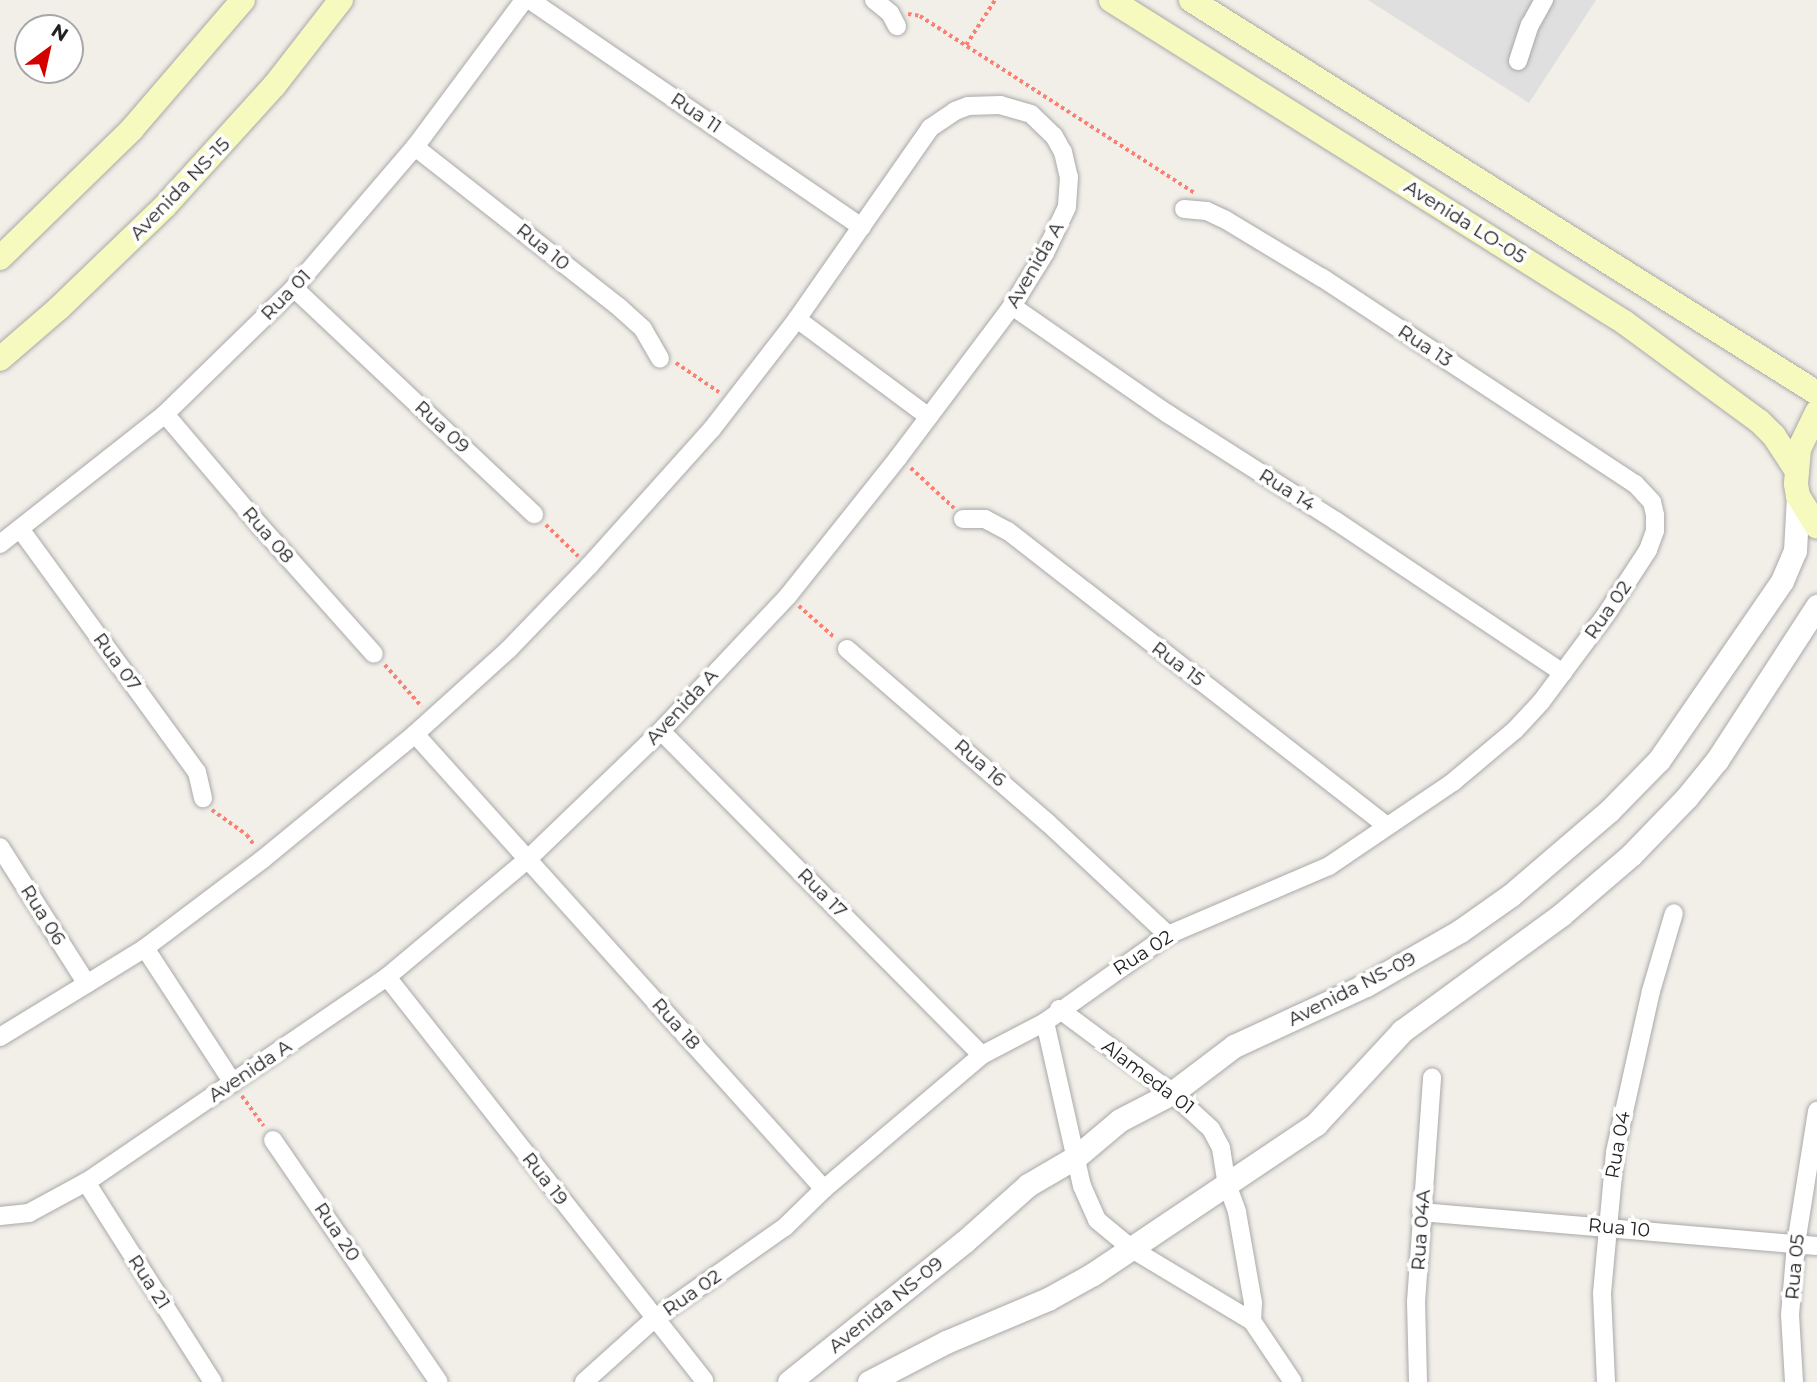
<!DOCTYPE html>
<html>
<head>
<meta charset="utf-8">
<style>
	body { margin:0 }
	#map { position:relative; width:1817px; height:1382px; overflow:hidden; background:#f2efe9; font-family:Montserrat,sans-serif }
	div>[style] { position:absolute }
	.residential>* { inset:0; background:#e0dfdf }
	.path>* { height:3.5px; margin-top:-1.75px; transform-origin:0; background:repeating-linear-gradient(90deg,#fa8072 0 3.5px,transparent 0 7px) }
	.roads { filter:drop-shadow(0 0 2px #a9a9a9) drop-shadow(0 0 2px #a9a9a9) }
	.minor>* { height:18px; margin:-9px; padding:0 9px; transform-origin:9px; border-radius:9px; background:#fff }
	.tertiary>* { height:23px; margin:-11.5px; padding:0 11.5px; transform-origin:11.5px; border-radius:11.5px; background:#fff }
	.secondary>* { height:24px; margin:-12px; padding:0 12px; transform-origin:12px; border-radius:12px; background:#f7fabf }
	span { translate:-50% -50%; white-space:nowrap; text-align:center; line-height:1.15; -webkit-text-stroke:7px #fff; paint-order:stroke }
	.street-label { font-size:19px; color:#222 }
	.north { position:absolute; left:14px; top:14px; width:70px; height:70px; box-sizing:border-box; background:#fff; border:2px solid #a7a7a7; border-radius:50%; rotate:33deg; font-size:19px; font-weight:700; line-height:28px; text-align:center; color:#222 }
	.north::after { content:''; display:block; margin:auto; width:24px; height:32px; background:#d40000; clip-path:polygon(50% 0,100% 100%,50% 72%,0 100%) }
</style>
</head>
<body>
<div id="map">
	<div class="residential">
		<div style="clip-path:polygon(1368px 0,1596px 0,1529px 103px)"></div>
	</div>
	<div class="path">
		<div style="left:908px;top:14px;width:12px;rotate:9deg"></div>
		<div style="left:920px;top:16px;width:327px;rotate:32.8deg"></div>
		<div style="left:966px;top:45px;width:54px;rotate:-57.2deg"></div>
		<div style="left:676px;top:363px;width:52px;rotate:34deg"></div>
		<div style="left:911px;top:468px;width:59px;rotate:42.9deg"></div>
		<div style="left:546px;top:525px;width:45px;rotate:44.1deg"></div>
		<div style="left:799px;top:606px;width:48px;rotate:41.6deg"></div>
		<div style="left:385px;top:665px;width:56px;rotate:48.6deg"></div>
		<div style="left:212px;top:810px;width:43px;rotate:35.5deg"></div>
		<div style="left:247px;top:835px;width:12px;rotate:55deg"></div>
		<div style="left:242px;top:1096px;width:37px;rotate:54deg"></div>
	</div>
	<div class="roads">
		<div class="minor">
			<div style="left:530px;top:0;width:402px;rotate:34.4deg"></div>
			<div style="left:874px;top:0;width:21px;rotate:39deg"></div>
			<div style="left:890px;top:13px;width:15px;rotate:62deg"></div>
			<div style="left:1518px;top:61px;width:38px;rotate:-72deg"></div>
			<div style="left:1530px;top:25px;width:29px;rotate:-61deg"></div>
			<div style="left:415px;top:147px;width:261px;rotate:38.1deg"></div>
			<div style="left:620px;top:308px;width:31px;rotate:42deg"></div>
			<div style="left:643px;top:329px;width:34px;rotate:60deg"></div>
			<div style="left:294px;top:288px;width:330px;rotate:43.3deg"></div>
			<div style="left:1012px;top:306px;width:190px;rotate:34.7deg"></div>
			<div style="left:1168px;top:414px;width:199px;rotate:32.5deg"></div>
			<div style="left:1336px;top:521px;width:273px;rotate:33.8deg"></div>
			<div style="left:797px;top:319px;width:164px;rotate:36.6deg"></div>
			<div style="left:165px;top:414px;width:147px;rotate:49.7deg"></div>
			<div style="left:260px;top:526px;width:171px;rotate:48.3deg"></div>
			<div style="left:963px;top:519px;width:22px"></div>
			<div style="left:985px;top:519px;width:26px;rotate:28deg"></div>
			<div style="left:1008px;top:531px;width:479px;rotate:37.9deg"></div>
			<div style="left:21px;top:530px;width:299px;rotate:54deg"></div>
			<div style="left:197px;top:772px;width:27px;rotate:77deg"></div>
			<div style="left:0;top:544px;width:210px;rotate:-38.2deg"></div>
			<div style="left:165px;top:414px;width:180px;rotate:-44.3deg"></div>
			<div style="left:294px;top:288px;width:186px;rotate:-49.4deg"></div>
			<div style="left:415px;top:147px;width:183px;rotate:-53.4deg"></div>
			<div style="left:847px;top:649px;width:266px;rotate:40.9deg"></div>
			<div style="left:1048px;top:823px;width:164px;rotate:43deg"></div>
			<div style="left:661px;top:731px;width:456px;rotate:45.3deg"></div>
			<div style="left:415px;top:734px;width:612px;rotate:48.05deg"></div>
			<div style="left:0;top:847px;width:162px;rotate:57.6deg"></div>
			<div style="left:145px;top:948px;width:161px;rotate:56.9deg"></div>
			<div style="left:387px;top:977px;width:513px;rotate:51.81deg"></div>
			<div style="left:1059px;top:1009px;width:141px;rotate:36.6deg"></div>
			<div style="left:1172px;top:1093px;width:53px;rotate:42.7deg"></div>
			<div style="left:1211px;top:1129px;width:21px;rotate:62deg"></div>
			<div style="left:1221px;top:1148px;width:36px;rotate:81deg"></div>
			<div style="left:1227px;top:1184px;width:30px;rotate:70deg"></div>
			<div style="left:1237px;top:1212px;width:92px;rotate:80deg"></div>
			<div style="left:1253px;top:1303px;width:18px;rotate:93deg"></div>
			<div style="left:1045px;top:1022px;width:168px;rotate:77.3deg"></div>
			<div style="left:1082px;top:1186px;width:37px;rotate:66deg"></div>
			<div style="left:1097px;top:1220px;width:45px;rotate:39.6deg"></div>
			<div style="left:1132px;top:1249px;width:140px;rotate:31deg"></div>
			<div style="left:1252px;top:1321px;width:73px;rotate:56.1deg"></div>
			<div style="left:0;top:1037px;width:170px;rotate:-31.5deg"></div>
			<div style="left:145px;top:948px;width:148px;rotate:-37deg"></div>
			<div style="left:263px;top:859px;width:197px;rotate:-39.4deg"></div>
			<div style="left:415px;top:734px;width:125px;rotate:-42.1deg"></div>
			<div style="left:508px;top:650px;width:117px;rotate:-46deg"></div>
			<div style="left:589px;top:566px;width:184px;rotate:-48.1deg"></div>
			<div style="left:712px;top:429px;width:139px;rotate:-52.3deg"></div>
			<div style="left:797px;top:319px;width:233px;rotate:-55.1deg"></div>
			<div style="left:930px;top:128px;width:30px;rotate:-34deg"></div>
			<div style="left:955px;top:111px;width:14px;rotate:-21deg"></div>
			<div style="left:968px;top:106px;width:32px;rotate:-2deg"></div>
			<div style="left:1000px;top:105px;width:32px;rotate:16deg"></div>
			<div style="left:1031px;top:114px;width:32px;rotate:44deg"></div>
			<div style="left:1054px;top:136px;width:18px;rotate:61deg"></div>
			<div style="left:1063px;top:152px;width:26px;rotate:77deg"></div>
			<div style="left:1069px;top:177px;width:30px;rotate:94deg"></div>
			<div style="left:1067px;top:207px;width:51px;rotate:115.6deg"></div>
			<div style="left:1045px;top:253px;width:62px;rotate:121.9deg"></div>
			<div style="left:1012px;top:306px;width:190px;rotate:126.9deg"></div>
			<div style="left:898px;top:458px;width:176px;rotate:128.6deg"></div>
			<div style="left:788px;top:596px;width:185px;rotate:133.3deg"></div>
			<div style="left:661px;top:731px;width:185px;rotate:136.1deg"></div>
			<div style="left:528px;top:859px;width:184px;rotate:140.1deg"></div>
			<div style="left:387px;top:977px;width:364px;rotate:145.7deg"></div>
			<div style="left:86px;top:1182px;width:65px;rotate:151.5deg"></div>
			<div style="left:29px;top:1213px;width:29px;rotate:174deg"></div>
			<div style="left:273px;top:1140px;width:293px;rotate:55.6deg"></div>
			<div style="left:86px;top:1182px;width:237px;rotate:57.6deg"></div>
			<div style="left:1421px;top:1212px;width:397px;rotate:4.9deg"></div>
			<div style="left:584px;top:1382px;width:94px;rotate:-42deg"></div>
			<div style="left:654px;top:1319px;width:160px;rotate:-35.1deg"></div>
			<div style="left:785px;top:1227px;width:54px;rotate:-44.3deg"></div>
			<div style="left:824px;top:1189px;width:207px;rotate:-40.3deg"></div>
			<div style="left:982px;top:1055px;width:71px;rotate:-27.6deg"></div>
			<div style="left:1045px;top:1022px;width:151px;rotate:-35.3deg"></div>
			<div style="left:1168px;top:935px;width:175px;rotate:-23.2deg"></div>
			<div style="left:1329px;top:866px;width:150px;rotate:-34.1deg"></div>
			<div style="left:1453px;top:782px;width:81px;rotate:-40deg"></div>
			<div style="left:1515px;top:730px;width:38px;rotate:-47deg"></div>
			<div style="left:1541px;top:702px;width:111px;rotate:-53.4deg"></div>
			<div style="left:1607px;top:613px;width:75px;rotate:-56.9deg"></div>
			<div style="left:1648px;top:550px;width:20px;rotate:-70deg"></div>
			<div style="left:1655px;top:531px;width:16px;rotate:-90deg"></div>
			<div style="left:1655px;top:515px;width:13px;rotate:-103deg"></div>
			<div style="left:1652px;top:502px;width:25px;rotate:-133deg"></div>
			<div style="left:1635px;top:484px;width:375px;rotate:-146.6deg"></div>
			<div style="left:1322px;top:278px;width:112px;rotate:-148.9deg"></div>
			<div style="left:1226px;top:220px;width:21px;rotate:-155deg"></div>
			<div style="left:1207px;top:211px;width:23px;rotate:-175deg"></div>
			<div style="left:1418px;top:1382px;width:80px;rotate:-91.4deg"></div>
			<div style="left:1416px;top:1302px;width:225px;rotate:-85.9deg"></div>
			<div style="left:1606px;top:1382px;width:89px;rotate:-92.6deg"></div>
			<div style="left:1602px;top:1293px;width:142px;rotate:-84.7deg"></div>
			<div style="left:1615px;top:1152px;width:165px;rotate:-77.4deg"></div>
			<div style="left:1651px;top:991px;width:81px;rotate:-73.6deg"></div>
			<div style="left:1794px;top:1382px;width:67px;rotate:-93.4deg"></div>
			<div style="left:1790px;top:1315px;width:71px;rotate:-85.2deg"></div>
			<div style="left:1796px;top:1244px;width:135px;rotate:-81deg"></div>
		</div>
		<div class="tertiary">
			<div style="left:789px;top:1382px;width:224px;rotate:-38.7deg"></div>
			<div style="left:964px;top:1242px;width:86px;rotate:-41.7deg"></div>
			<div style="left:1028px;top:1185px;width:56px;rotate:-30.3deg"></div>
			<div style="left:1076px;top:1157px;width:57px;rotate:-40.1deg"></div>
			<div style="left:1120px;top:1120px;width:59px;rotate:-27.4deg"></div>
			<div style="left:1172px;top:1093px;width:78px;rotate:-37.2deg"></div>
			<div style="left:1234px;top:1046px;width:145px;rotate:-24.8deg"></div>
			<div style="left:1366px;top:985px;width:108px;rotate:-29.9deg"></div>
			<div style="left:1460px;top:931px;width:62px;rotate:-35.2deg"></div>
			<div style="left:1511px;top:895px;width:129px;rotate:-40.6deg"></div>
			<div style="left:1609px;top:811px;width:71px;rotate:-45.6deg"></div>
			<div style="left:1659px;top:760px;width:217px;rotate:-55.5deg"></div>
			<div style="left:1782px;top:581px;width:33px;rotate:-67deg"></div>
			<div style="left:1795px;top:551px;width:55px;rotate:-86.9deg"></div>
			<div style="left:869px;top:1382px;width:87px;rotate:-27.5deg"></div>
			<div style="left:946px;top:1342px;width:111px;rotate:-22.9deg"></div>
			<div style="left:1048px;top:1299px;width:51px;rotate:-29.1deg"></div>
			<div style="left:1093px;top:1274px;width:269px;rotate:-33.9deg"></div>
			<div style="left:1316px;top:1124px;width:127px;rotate:-47.2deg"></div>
			<div style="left:1402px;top:1031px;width:197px;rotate:-36.1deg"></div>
			<div style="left:1561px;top:915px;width:92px;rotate:-40.6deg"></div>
			<div style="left:1631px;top:855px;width:81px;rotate:-46deg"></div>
			<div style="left:1687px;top:797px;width:48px;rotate:-51deg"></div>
			<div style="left:1717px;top:760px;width:184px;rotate:-57deg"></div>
		</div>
		<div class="secondary">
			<div style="left:1111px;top:0;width:606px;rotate:32.12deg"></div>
			<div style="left:1624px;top:322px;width:167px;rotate:36.3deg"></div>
			<div style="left:1759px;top:421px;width:21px;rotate:45deg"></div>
			<div style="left:1774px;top:436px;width:42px;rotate:56.7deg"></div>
			<div style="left:1191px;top:0;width:739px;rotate:32.12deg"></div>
			<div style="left:0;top:258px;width:185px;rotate:-44.3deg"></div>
			<div style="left:132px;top:129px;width:170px;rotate:-49.3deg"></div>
			<div style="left:0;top:359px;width:78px;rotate:-40.8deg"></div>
			<div style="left:59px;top:308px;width:147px;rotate:-43.9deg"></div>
			<div style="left:165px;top:206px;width:162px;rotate:-47.8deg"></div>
			<div style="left:274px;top:86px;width:109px;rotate:-52.1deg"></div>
			<div style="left:1817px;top:412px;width:41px;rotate:115.9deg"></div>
			<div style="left:1799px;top:449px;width:35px;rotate:95deg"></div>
			<div style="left:1796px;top:484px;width:12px;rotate:81deg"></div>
			<div style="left:1798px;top:496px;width:36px;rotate:58deg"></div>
		</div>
	</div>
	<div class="street-label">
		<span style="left:696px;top:113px;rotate:34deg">Rua 11</span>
		<span style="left:180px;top:189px;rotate:-46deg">Avenida NS-15</span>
		<span style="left:1465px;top:222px;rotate:32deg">Avenida LO-05</span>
		<span style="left:543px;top:247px;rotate:39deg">Rua 10</span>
		<span style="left:1035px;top:265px;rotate:-60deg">Avenida A</span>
		<span style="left:286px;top:295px;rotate:-46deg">Rua 01</span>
		<span style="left:1425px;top:346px;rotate:33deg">Rua 13</span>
		<span style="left:442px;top:427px;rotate:43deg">Rua 09</span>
		<span style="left:1287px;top:490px;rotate:32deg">Rua 14</span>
		<span style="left:268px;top:535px;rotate:49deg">Rua 08</span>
		<span style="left:1608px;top:610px;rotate:-55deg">Rua 02</span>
		<span style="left:117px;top:662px;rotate:54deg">Rua 07</span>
		<span style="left:1178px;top:664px;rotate:37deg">Rua 15</span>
		<span style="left:682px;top:707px;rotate:-47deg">Avenida A</span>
		<span style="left:980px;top:763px;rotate:41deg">Rua 16</span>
		<span style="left:822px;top:893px;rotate:45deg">Rua 17</span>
		<span style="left:43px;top:915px;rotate:58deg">Rua 06</span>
		<span style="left:1143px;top:953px;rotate:-33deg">Rua 02</span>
		<span style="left:1352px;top:989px;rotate:-27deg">Avenida NS-09</span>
		<span style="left:676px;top:1024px;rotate:48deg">Rua 18</span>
		<span style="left:250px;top:1071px;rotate:-34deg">Avenida A</span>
		<span style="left:1148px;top:1077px;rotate:37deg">Alameda 01</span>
		<span style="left:1618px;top:1145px;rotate:-80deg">Rua 04</span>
		<span style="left:545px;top:1179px;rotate:52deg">Rua 19</span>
		<span style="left:1619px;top:1228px;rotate:5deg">Rua 10</span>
		<span style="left:1421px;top:1230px;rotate:-86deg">Rua 04A</span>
		<span style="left:337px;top:1232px;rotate:56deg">Rua 20</span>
		<span style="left:1795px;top:1267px;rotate:-85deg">Rua 05</span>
		<span style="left:149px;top:1282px;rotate:57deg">Rua 21</span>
		<span style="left:692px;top:1293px;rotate:-35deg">Rua 02</span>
		<span style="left:886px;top:1305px;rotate:-39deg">Avenida NS-09</span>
	</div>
	<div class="north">N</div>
</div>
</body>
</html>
